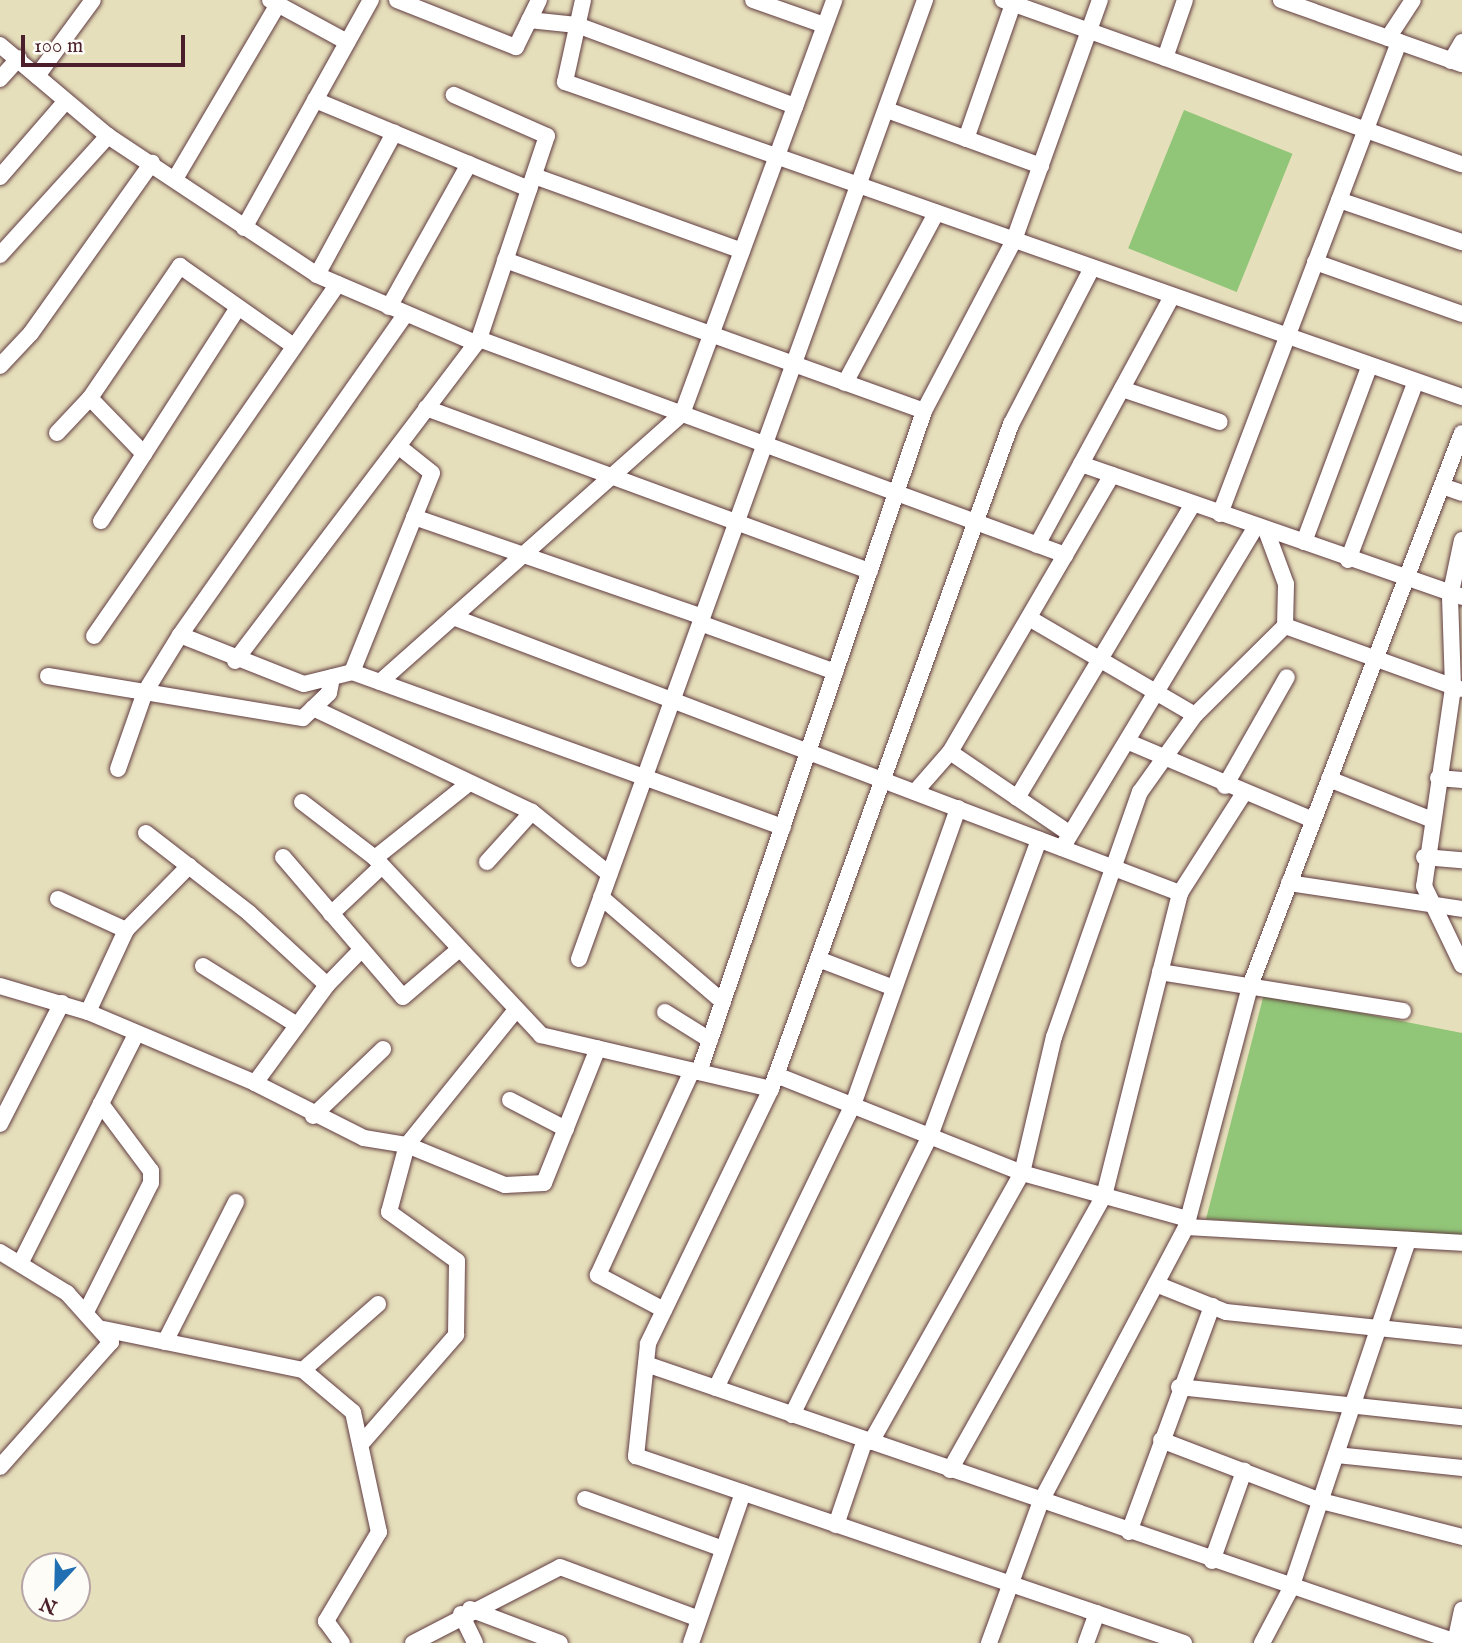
<!DOCTYPE html>
<html>
<head>
<meta charset="utf-8">
<style>
	body { margin:0 }
	#map { position:relative; width:1462px; height:1643px; overflow:hidden; background:#e6dfbb; font-family:"IM FELL English",serif }
	div>[style] { position:absolute }
	.green>* { inset:0; background:#91c577; transform-origin:0 0 }
	.roads { filter:drop-shadow(0 0 2px #613c41) drop-shadow(0 0 2px #613c41) }
	.minor>* { height:16px; margin:-8px; padding:0 8px; transform-origin:8px; border-radius:8px; background:#fff }
	span { translate:-50% -50%; white-space:nowrap; text-align:center; line-height:1.15; -webkit-text-stroke:7px #fdfcf7; paint-order:stroke }
	.north { position:absolute; left:21px; top:1552px; width:70px; height:70px; box-sizing:border-box; background:#fdfcf7; border:2px solid #b5a4a5; border-radius:50%; rotate:202deg; font-size:19px; font-weight:700; line-height:28px; text-align:center; color:#4a1f2b }
	.north::after { content:''; display:block; margin:auto; width:24px; height:32px; background:#1f6fb2; clip-path:polygon(50% 0,100% 100%,50% 72%,0 100%) }
	.scale { position:absolute; left:21px; top:35px; width:164px; height:32px; box-sizing:border-box; border:4px solid #4a1f2b; border-top:0; padding-left:9px; font-size:21px; line-height:24px; white-space:nowrap; color:#4a1f2b; -webkit-text-stroke:5px #fdfcf7; paint-order:stroke }
</style>
</head>
<body>
<div id="map">
	<div class="green">
		<div style="left:1184px;top:110px;width:117px;height:149px;rotate:22deg"></div>
		<div style="clip-path:polygon(1264px 994px,1462px 1033px,1462px 1236px,1206px 1219px)"></div>
	</div>
	<div class="roads">
		<div class="minor">
			<div style="left:270px;top:0;width:88px;rotate:28.6deg"></div>
			<div style="left:397px;top:0;width:128px;rotate:21.6deg"></div>
			<div style="left:516px;top:47px;width:52px;rotate:-63.9deg"></div>
			<div style="left:583px;top:0;width:84px;rotate:102.4deg"></div>
			<div style="left:565px;top:82px;width:951px;rotate:19.35deg"></div>
			<div style="left:753px;top:0;width:75px;rotate:19.4deg"></div>
			<div style="left:1003px;top:0;width:487px;rotate:19.7deg"></div>
			<div style="left:1281px;top:0;width:192px;rotate:19.5deg"></div>
			<div style="left:529px;top:20px;width:48px;rotate:5.9deg"></div>
			<div style="left:577px;top:25px;width:233px;rotate:20.4deg"></div>
			<div style="left:1388px;top:38px;width:45px;rotate:-56.7deg"></div>
			<div style="left:0;top:45px;width:141px;rotate:40.1deg"></div>
			<div style="left:108px;top:136px;width:251px;rotate:33.6deg"></div>
			<div style="left:317px;top:275px;width:173px;rotate:23.2deg"></div>
			<div style="left:1165px;top:58px;width:61px;rotate:-71deg"></div>
			<div style="left:1451px;top:61px;width:22px;rotate:-60deg"></div>
			<div style="left:37px;top:76px;width:94px;rotate:-53.6deg"></div>
			<div style="left:0;top:79px;width:28px;rotate:-48deg"></div>
			<div style="left:315px;top:100px;width:232px;rotate:22.6deg"></div>
			<div style="left:887px;top:110px;width:164px;rotate:20deg"></div>
			<div style="left:966px;top:139px;width:143px;rotate:-70.8deg"></div>
			<div style="left:534px;top:176px;width:221px;rotate:19.8deg"></div>
			<div style="left:0;top:177px;width:99px;rotate:-49.1deg"></div>
			<div style="left:175px;top:179px;width:203px;rotate:-59.5deg"></div>
			<div style="left:1339px;top:200px;width:130px;rotate:18.9deg"></div>
			<div style="left:244px;top:228px;width:261px;rotate:-60.9deg"></div>
			<div style="left:0;top:255px;width:161px;rotate:-47.8deg"></div>
			<div style="left:505px;top:260px;width:445px;rotate:19.8deg"></div>
			<div style="left:1315px;top:262px;width:156px;rotate:19.5deg"></div>
			<div style="left:1092px;top:268px;width:176px;rotate:117.4deg"></div>
			<div style="left:1011px;top:424px;width:707px;rotate:109.84deg"></div>
			<div style="left:771px;top:1089px;width:283px;rotate:115.8deg"></div>
			<div style="left:648px;top:1344px;width:113px;rotate:96.1deg"></div>
			<div style="left:636px;top:1456px;width:579px;rotate:18.84deg"></div>
			<div style="left:317px;top:275px;width:162px;rotate:-61.5deg"></div>
			<div style="left:389px;top:307px;width:164px;rotate:-60.8deg"></div>
			<div style="left:479px;top:339px;width:625px;rotate:20.23deg"></div>
			<div style="left:0;top:366px;width:45px;rotate:-46.8deg"></div>
			<div style="left:31px;top:333px;width:209px;rotate:-54.6deg"></div>
			<div style="left:845px;top:383px;width:193px;rotate:-61.8deg"></div>
			<div style="left:1122px;top:389px;width:103px;rotate:18.6deg"></div>
			<div style="left:90px;top:398px;width:78px;rotate:46deg"></div>
			<div style="left:426px;top:408px;width:473px;rotate:20.2deg"></div>
			<div style="left:57px;top:433px;width:48px;rotate:-46.7deg"></div>
			<div style="left:90px;top:398px;width:160px;rotate:-55.7deg"></div>
			<div style="left:180px;top:266px;width:139px;rotate:35.1deg"></div>
			<div style="left:1081px;top:464px;width:404px;rotate:19.2deg"></div>
			<div style="left:1442px;top:486px;width:21px;rotate:19deg"></div>
			<div style="left:1220px;top:514px;width:505px;rotate:-69.23deg"></div>
			<div style="left:414px;top:517px;width:305px;rotate:19.1deg"></div>
			<div style="left:101px;top:521px;width:252px;rotate:-57.3deg"></div>
			<div style="left:1462px;top:540px;width:58px;rotate:101.9deg"></div>
			<div style="left:1450px;top:597px;width:91px;rotate:88.1deg"></div>
			<div style="left:1453px;top:688px;width:200px;rotate:98.3deg"></div>
			<div style="left:1424px;top:886px;width:88px;rotate:64.3deg"></div>
			<div style="left:1304px;top:542px;width:187px;rotate:-69.6deg"></div>
			<div style="left:1037px;top:545px;width:283px;rotate:-61.5deg"></div>
			<div style="left:1348px;top:560px;width:191px;rotate:-69.2deg"></div>
			<div style="left:453px;top:617px;width:778px;rotate:20.79deg"></div>
			<div style="left:1029px;top:618px;width:192px;rotate:30.3deg"></div>
			<div style="left:700px;top:623px;width:144px;rotate:19.9deg"></div>
			<div style="left:1285px;top:626px;width:186px;rotate:19.8deg"></div>
			<div style="left:180px;top:635px;width:133px;rotate:21.6deg"></div>
			<div style="left:304px;top:684px;width:49px;rotate:-14deg"></div>
			<div style="left:352px;top:672px;width:458px;rotate:19.8deg"></div>
			<div style="left:94px;top:636px;width:428px;rotate:-55.3deg"></div>
			<div style="left:235px;top:661px;width:404px;rotate:-52.8deg"></div>
			<div style="left:479px;top:339px;width:214px;rotate:-71.5deg"></div>
			<div style="left:547px;top:136px;width:102px;rotate:-156.2deg"></div>
			<div style="left:352px;top:672px;width:214px;rotate:-68.1deg"></div>
			<div style="left:432px;top:473px;width:43px;rotate:-141.5deg"></div>
			<div style="left:48px;top:676px;width:258px;rotate:9.4deg"></div>
			<div style="left:303px;top:718px;width:36px;rotate:-44deg"></div>
			<div style="left:329px;top:693px;width:16px;rotate:-79deg"></div>
			<div style="left:380px;top:682px;width:404px;rotate:-41.6deg"></div>
			<div style="left:682px;top:414px;width:441px;rotate:-69.8deg"></div>
			<div style="left:313px;top:708px;width:242px;rotate:25.4deg"></div>
			<div style="left:532px;top:812px;width:99px;rotate:38.8deg"></div>
			<div style="left:1131px;top:743px;width:198px;rotate:22.9deg"></div>
			<div style="left:950px;top:752px;width:145px;rotate:34.3deg"></div>
			<div style="left:118px;top:769px;width:82px;rotate:-70.7deg"></div>
			<div style="left:145px;top:692px;width:67px;rotate:-58.4deg"></div>
			<div style="left:180px;top:635px;width:391px;rotate:-54.9deg"></div>
			<div style="left:1438px;top:778px;width:24px;rotate:5deg"></div>
			<div style="left:1329px;top:779px;width:109px;rotate:21.6deg"></div>
			<div style="left:1225px;top:786px;width:125px;rotate:-60.4deg"></div>
			<div style="left:915px;top:792px;width:53px;rotate:-48.8deg"></div>
			<div style="left:950px;top:752px;width:321px;rotate:-59.7deg"></div>
			<div style="left:1017px;top:798px;width:343px;rotate:-59.1deg"></div>
			<div style="left:302px;top:802px;width:92px;rotate:37.5deg"></div>
			<div style="left:375px;top:858px;width:243px;rotate:46.8deg"></div>
			<div style="left:541px;top:1035px;width:236px;rotate:13.2deg"></div>
			<div style="left:146px;top:833px;width:130px;rotate:37.8deg"></div>
			<div style="left:249px;top:913px;width:106px;rotate:42.7deg"></div>
			<div style="left:1062px;top:848px;width:375px;rotate:-58.9deg"></div>
			<div style="left:283px;top:857px;width:184px;rotate:49.4deg"></div>
			<div style="left:403px;top:997px;width:71px;rotate:-40.4deg"></div>
			<div style="left:1424px;top:857px;width:38px;rotate:5deg"></div>
			<div style="left:375px;top:858px;width:120px;rotate:-38.6deg"></div>
			<div style="left:487px;top:862px;width:67px;rotate:-48deg"></div>
			<div style="left:1289px;top:883px;width:175px;rotate:8.5deg"></div>
			<div style="left:601px;top:897px;width:161px;rotate:40.7deg"></div>
			<div style="left:58px;top:899px;width:75px;rotate:24.5deg"></div>
			<div style="left:331px;top:914px;width:70px;rotate:-43.3deg"></div>
			<div style="left:579px;top:959px;width:1020px;rotate:-70.16deg"></div>
			<div style="left:818px;top:959px;width:81px;rotate:20.9deg"></div>
			<div style="left:203px;top:966px;width:111px;rotate:32.1deg"></div>
			<div style="left:1160px;top:972px;width:246px;rotate:9.1deg"></div>
			<div style="left:0;top:986px;width:92px;rotate:16.5deg"></div>
			<div style="left:88px;top:1012px;width:181px;rotate:23deg"></div>
			<div style="left:255px;top:1083px;width:122px;rotate:26.8deg"></div>
			<div style="left:364px;top:1138px;width:44px;rotate:9.2deg"></div>
			<div style="left:407px;top:1145px;width:174px;rotate:-51.1deg"></div>
			<div style="left:88px;top:1012px;width:90px;rotate:-65.1deg"></div>
			<div style="left:126px;top:930px;width:90px;rotate:-45.5deg"></div>
			<div style="left:665px;top:1012px;width:53px;rotate:31.9deg"></div>
			<div style="left:699px;top:1072px;width:698px;rotate:-71.2deg"></div>
			<div style="left:924px;top:411px;width:193px;rotate:-62.2deg"></div>
			<div style="left:1014px;top:240px;width:255px;rotate:-70.3deg"></div>
			<div style="left:776px;top:1075px;width:265px;rotate:21.7deg"></div>
			<div style="left:1022px;top:1173px;width:172px;rotate:15.5deg"></div>
			<div style="left:255px;top:1083px;width:122px;rotate:-53.7deg"></div>
			<div style="left:327px;top:985px;width:50px;rotate:-45.8deg"></div>
			<div style="left:510px;top:1100px;width:63px;rotate:27.4deg"></div>
			<div style="left:313px;top:1116px;width:97px;rotate:-43.7deg"></div>
			<div style="left:0;top:1124px;width:136px;rotate:-62.9deg"></div>
			<div style="left:1186px;top:1227px;width:276px;rotate:3.3deg"></div>
			<div style="left:0;top:1252px;width:79px;rotate:31.5deg"></div>
			<div style="left:67px;top:1293px;width:66px;rotate:48.1deg"></div>
			<div style="left:111px;top:1342px;width:167px;rotate:131.6deg"></div>
			<div style="left:22px;top:1260px;width:253px;rotate:-63.2deg"></div>
			<div style="left:1156px;top:1284px;width:75px;rotate:21.8deg"></div>
			<div style="left:1226px;top:1312px;width:237px;rotate:6deg"></div>
			<div style="left:664px;top:1310px;width:75px;rotate:-152.1deg"></div>
			<div style="left:598px;top:1275px;width:225px;rotate:-65.3deg"></div>
			<div style="left:86px;top:1312px;width:144px;rotate:-63.3deg"></div>
			<div style="left:151px;top:1183px;width:12px;rotate:-90deg"></div>
			<div style="left:151px;top:1171px;width:84px;rotate:-126.7deg"></div>
			<div style="left:103px;top:1329px;width:204px;rotate:11.6deg"></div>
			<div style="left:303px;top:1370px;width:65px;rotate:40deg"></div>
			<div style="left:353px;top:1412px;width:123px;rotate:77.8deg"></div>
			<div style="left:379px;top:1532px;width:104px;rotate:120.8deg"></div>
			<div style="left:326px;top:1621px;width:27px;rotate:54deg"></div>
			<div style="left:165px;top:1342px;width:157px;rotate:-63.1deg"></div>
			<div style="left:646px;top:1364px;width:860px;rotate:18.94deg"></div>
			<div style="left:303px;top:1370px;width:100px;rotate:-41.3deg"></div>
			<div style="left:1179px;top:1387px;width:285px;rotate:6.1deg"></div>
			<div style="left:716px;top:1388px;width:314px;rotate:-64.2deg"></div>
			<div style="left:853px;top:1105px;width:315px;rotate:-70.5deg"></div>
			<div style="left:792px;top:1415px;width:311px;rotate:-63.7deg"></div>
			<div style="left:930px;top:1136px;width:316px;rotate:-69.8deg"></div>
			<div style="left:1161px;top:1440px;width:171px;rotate:20.9deg"></div>
			<div style="left:1321px;top:1501px;width:146px;rotate:14.3deg"></div>
			<div style="left:871px;top:1442px;width:308px;rotate:-60.7deg"></div>
			<div style="left:1022px;top:1173px;width:140px;rotate:-76.8deg"></div>
			<div style="left:1054px;top:1037px;width:260px;rotate:-70.7deg"></div>
			<div style="left:1140px;top:792px;width:95px;rotate:-54.5deg"></div>
			<div style="left:1195px;top:715px;width:127px;rotate:-44.7deg"></div>
			<div style="left:1285px;top:626px;width:42px;rotate:-88.6deg"></div>
			<div style="left:1286px;top:584px;width:54px;rotate:-110.4deg"></div>
			<div style="left:361px;top:1444px;width:145px;rotate:-48.9deg"></div>
			<div style="left:456px;top:1335px;width:74px;rotate:-89.2deg"></div>
			<div style="left:457px;top:1261px;width:84px;rotate:-144.2deg"></div>
			<div style="left:389px;top:1212px;width:69px;rotate:-75deg"></div>
			<div style="left:407px;top:1145px;width:106px;rotate:22.2deg"></div>
			<div style="left:505px;top:1185px;width:39px;rotate:-3deg"></div>
			<div style="left:544px;top:1183px;width:145px;rotate:-68.2deg"></div>
			<div style="left:1336px;top:1455px;width:127px;rotate:5.9deg"></div>
			<div style="left:950px;top:1470px;width:314px;rotate:-60.7deg"></div>
			<div style="left:1104px;top:1196px;width:312px;rotate:-75.9deg"></div>
			<div style="left:1180px;top:893px;width:119px;rotate:-57.4deg"></div>
			<div style="left:585px;top:1499px;width:147px;rotate:19.9deg"></div>
			<div style="left:836px;top:1525px;width:90px;rotate:-71.2deg"></div>
			<div style="left:1129px;top:1532px;width:241px;rotate:-69.8deg"></div>
			<div style="left:1212px;top:1561px;width:96px;rotate:-70.4deg"></div>
			<div style="left:470px;top:1609px;width:96px;rotate:20.7deg"></div>
			<div style="left:461px;top:1614px;width:32px;rotate:64deg"></div>
			<div style="left:413px;top:1643px;width:165px;rotate:-27.3deg"></div>
			<div style="left:560px;top:1567px;width:148px;rotate:20.5deg"></div>
			<div style="left:691px;top:1643px;width:159px;rotate:-70.9deg"></div>
			<div style="left:989px;top:1643px;width:151px;rotate:-69.9deg"></div>
			<div style="left:1041px;top:1501px;width:310px;rotate:-62.1deg"></div>
			<div style="left:1186px;top:1227px;width:249px;rotate:-75.1deg"></div>
			<div style="left:1250px;top:986px;width:592px;rotate:-69.03deg"></div>
			<div style="left:1086px;top:1643px;width:32px;rotate:-70deg"></div>
			<div style="left:1262px;top:1643px;width:62px;rotate:-62.2deg"></div>
			<div style="left:1291px;top:1588px;width:367px;rotate:-71.4deg"></div>
			<div style="left:1455px;top:1643px;width:34px;rotate:-78deg"></div>
		</div>
	</div>
	<div class="north">N</div>
	<div class="scale">100 m</div>
</div>
</body>
</html>
